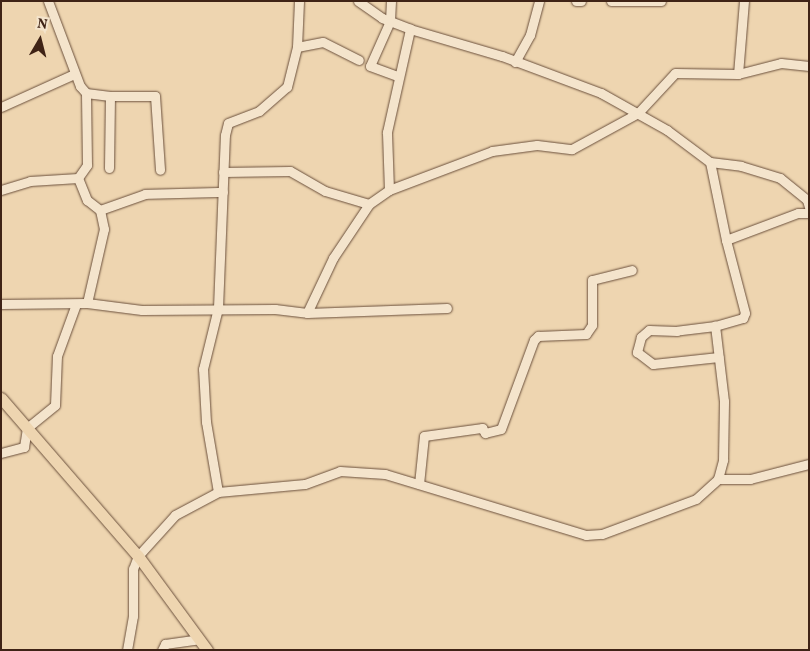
<!DOCTYPE html>
<html>
<head>
<meta charset="utf-8">
<style>
	body { margin:0 }
	#map { position:relative; width:810px; height:651px; overflow:hidden; background:#eed5b0; font-family:Vollkorn,serif }
	div>[style] { position:absolute }
	.roads { filter:drop-shadow(0 0 1px #6b503c) drop-shadow(0 0 1px #6b503c) }
	.minor>* { height:9px; margin:-4.5px; padding:0 4.5px; transform-origin:4.5px; border-radius:4.5px; background:#f4e4cc }
	.major>* { height:11px; margin:-5.5px; padding:0 5.5px; transform-origin:5.5px; border-radius:5.5px; background:#eed5b0 }
	span { translate:-50% -50%; white-space:nowrap; text-align:center; line-height:1.15; -webkit-text-stroke:4.5px #f4e4cc; paint-order:stroke }
	.frame { position:absolute; inset:0; border:2px solid #3f2316; pointer-events:none }
	.north { position:absolute; left:15px; top:15px; width:50px; height:50px; -webkit-text-stroke:4px #f4e4cc; paint-order:stroke; rotate:8deg; font-size:14px; font-weight:700; line-height:20px; text-align:center; color:#3f2316 }
	.north::after { content:''; display:block; margin:auto; width:18px; height:22px; background:#3f2316; clip-path:polygon(50% 0,100% 100%,50% 72%,0 100%) }
</style>
</head>
<body>
<div id="map">
	<div class="roads">
		<div class="minor">
			<div style="left:48px;top:1px;width:91px;rotate:69.4deg"></div>
			<div style="left:80px;top:86px;width:9px;rotate:49deg"></div>
			<div style="left:86px;top:93px;width:24px;rotate:7deg"></div>
			<div style="left:110px;top:96px;width:72px;rotate:90.8deg"></div>
			<div style="left:358px;top:1px;width:29px;rotate:35deg"></div>
			<div style="left:382px;top:18px;width:30px;rotate:21deg"></div>
			<div style="left:410px;top:29px;width:96px;rotate:16.4deg"></div>
			<div style="left:502px;top:56px;width:106px;rotate:20.5deg"></div>
			<div style="left:601px;top:93px;width:76px;rotate:29.3deg"></div>
			<div style="left:667px;top:130px;width:54px;rotate:36.7deg"></div>
			<div style="left:710px;top:162px;width:31px;rotate:7deg"></div>
			<div style="left:741px;top:166px;width:41px;rotate:17.1deg"></div>
			<div style="left:780px;top:178px;width:35px;rotate:39deg"></div>
			<div style="left:807px;top:200px;width:7px;rotate:74deg"></div>
			<div style="left:391px;top:1px;width:20px;rotate:93deg"></div>
			<div style="left:390px;top:21px;width:49px;rotate:114deg"></div>
			<div style="left:370px;top:66px;width:29px;rotate:20deg"></div>
			<div style="left:576px;top:1px;width:5px"></div>
			<div style="left:611px;top:1px;width:50px"></div>
			<div style="left:297px;top:47px;width:26px;rotate:-11deg"></div>
			<div style="left:323px;top:42px;width:40px;rotate:26.6deg"></div>
			<div style="left:515px;top:62px;width:31px;rotate:-61deg"></div>
			<div style="left:530px;top:35px;width:35px;rotate:-75deg"></div>
			<div style="left:738px;top:74px;width:73px;rotate:-85.3deg"></div>
			<div style="left:110px;top:96px;width:45px"></div>
			<div style="left:155px;top:96px;width:74px;rotate:86.1deg"></div>
			<div style="left:1px;top:107px;width:80px;rotate:-24.3deg"></div>
			<div style="left:710px;top:162px;width:80px;rotate:78.4deg"></div>
			<div style="left:223px;top:172px;width:67px;rotate:-0.9deg"></div>
			<div style="left:290px;top:171px;width:40px;rotate:29.7deg"></div>
			<div style="left:325px;top:191px;width:46px;rotate:16.5deg"></div>
			<div style="left:369px;top:204px;width:24px;rotate:-35deg"></div>
			<div style="left:389px;top:190px;width:110px;rotate:-20.7deg"></div>
			<div style="left:492px;top:151px;width:45px;rotate:-7.6deg"></div>
			<div style="left:537px;top:145px;width:35px;rotate:7deg"></div>
			<div style="left:572px;top:149px;width:75px;rotate:-28.6deg"></div>
			<div style="left:638px;top:113px;width:54px;rotate:-47.2deg"></div>
			<div style="left:675px;top:73px;width:63px;rotate:0.9deg"></div>
			<div style="left:738px;top:74px;width:44px;rotate:-14.3deg"></div>
			<div style="left:781px;top:63px;width:28px;rotate:6deg"></div>
			<div style="left:78px;top:178px;width:16px;rotate:-55deg"></div>
			<div style="left:87px;top:165px;width:72px;rotate:-90.8deg"></div>
			<div style="left:1px;top:190px;width:30px;rotate:-17deg"></div>
			<div style="left:30px;top:181px;width:48px;rotate:-3.6deg"></div>
			<div style="left:78px;top:178px;width:24px;rotate:68deg"></div>
			<div style="left:87px;top:200px;width:16px;rotate:38deg"></div>
			<div style="left:389px;top:190px;width:58px;rotate:-92deg"></div>
			<div style="left:387px;top:132px;width:106px;rotate:-77.4deg"></div>
			<div style="left:87px;top:303px;width:76px;rotate:-77.1deg"></div>
			<div style="left:104px;top:229px;width:19px;rotate:-102deg"></div>
			<div style="left:100px;top:210px;width:48px;rotate:-19.6deg"></div>
			<div style="left:145px;top:194px;width:78px;rotate:-1.5deg"></div>
			<div style="left:1px;top:304px;width:86px;rotate:-0.7deg"></div>
			<div style="left:87px;top:303px;width:55px;rotate:7.3deg"></div>
			<div style="left:142px;top:310px;width:133px;rotate:-0.4deg"></div>
			<div style="left:275px;top:309px;width:32px;rotate:7deg"></div>
			<div style="left:307px;top:313px;width:140px;rotate:-2deg"></div>
			<div style="left:307px;top:313px;width:61px;rotate:-64.7deg"></div>
			<div style="left:333px;top:258px;width:65px;rotate:-56.3deg"></div>
			<div style="left:715px;top:326px;width:38px;rotate:173deg"></div>
			<div style="left:677px;top:331px;width:28px;rotate:-178deg"></div>
			<div style="left:649px;top:330px;width:11px;rotate:139deg"></div>
			<div style="left:641px;top:337px;width:16px;rotate:105deg"></div>
			<div style="left:637px;top:352px;width:20px;rotate:37deg"></div>
			<div style="left:653px;top:364px;width:66px;rotate:-6.1deg"></div>
			<div style="left:1px;top:453px;width:24px;rotate:-15deg"></div>
			<div style="left:24px;top:447px;width:19px;rotate:-81deg"></div>
			<div style="left:27px;top:428px;width:36px;rotate:-39deg"></div>
			<div style="left:55px;top:405px;width:49px;rotate:-87.7deg"></div>
			<div style="left:57px;top:356px;width:55px;rotate:-69.9deg"></div>
			<div style="left:718px;top:479px;width:32px"></div>
			<div style="left:750px;top:479px;width:61px;rotate:-14.3deg"></div>
			<div style="left:419px;top:484px;width:48px;rotate:-84.1deg"></div>
			<div style="left:424px;top:436px;width:59px;rotate:-7.9deg"></div>
			<div style="left:482px;top:428px;width:6px;rotate:59deg"></div>
			<div style="left:485px;top:433px;width:16px;rotate:-14deg"></div>
			<div style="left:501px;top:429px;width:95px;rotate:-69.7deg"></div>
			<div style="left:534px;top:340px;width:6px;rotate:-45deg"></div>
			<div style="left:538px;top:336px;width:48px;rotate:-2.4deg"></div>
			<div style="left:586px;top:334px;width:11px;rotate:-56deg"></div>
			<div style="left:592px;top:325px;width:45px;rotate:-90deg"></div>
			<div style="left:592px;top:280px;width:41px;rotate:-14deg"></div>
			<div style="left:218px;top:492px;width:71px;rotate:-99.7deg"></div>
			<div style="left:206px;top:422px;width:53px;rotate:-93.2deg"></div>
			<div style="left:203px;top:369px;width:63px;rotate:-76.2deg"></div>
			<div style="left:218px;top:308px;width:173px;rotate:-87.7deg"></div>
			<div style="left:225px;top:135px;width:12px;rotate:-76deg"></div>
			<div style="left:228px;top:123px;width:33px;rotate:-21deg"></div>
			<div style="left:259px;top:111px;width:37px;rotate:-41deg"></div>
			<div style="left:287px;top:87px;width:41px;rotate:-76deg"></div>
			<div style="left:297px;top:47px;width:46px;rotate:-87.5deg"></div>
			<div style="left:127px;top:650px;width:35px;rotate:-80deg"></div>
			<div style="left:133px;top:616px;width:47px;rotate:-90deg"></div>
			<div style="left:133px;top:569px;width:14px;rotate:-69deg"></div>
			<div style="left:138px;top:556px;width:55px;rotate:-47.9deg"></div>
			<div style="left:175px;top:515px;width:49px;rotate:-28.1deg"></div>
			<div style="left:218px;top:492px;width:87px;rotate:-5.3deg"></div>
			<div style="left:305px;top:484px;width:37px;rotate:-20deg"></div>
			<div style="left:340px;top:471px;width:45px;rotate:3.8deg"></div>
			<div style="left:385px;top:474px;width:210px;rotate:16.9deg"></div>
			<div style="left:586px;top:535px;width:16px;rotate:-4deg"></div>
			<div style="left:602px;top:534px;width:100px;rotate:-20.4deg"></div>
			<div style="left:696px;top:499px;width:30px;rotate:-42deg"></div>
			<div style="left:718px;top:479px;width:20px;rotate:-75deg"></div>
			<div style="left:723px;top:460px;width:59px;rotate:-89deg"></div>
			<div style="left:724px;top:401px;width:76px;rotate:-96.8deg"></div>
			<div style="left:715px;top:326px;width:29px;rotate:-16deg"></div>
			<div style="left:743px;top:318px;width:5px;rotate:-68deg"></div>
			<div style="left:745px;top:313px;width:75px;rotate:-104.6deg"></div>
			<div style="left:726px;top:240px;width:77px;rotate:-20.6deg"></div>
			<div style="left:798px;top:213px;width:11px"></div>
			<div style="left:162px;top:650px;width:7px;rotate:-63deg"></div>
			<div style="left:165px;top:644px;width:34px;rotate:-8deg"></div>
		</div>
		<div class="major">
			<div style="left:1px;top:398px;width:209px;rotate:49.1deg"></div>
			<div style="left:138px;top:556px;width:117px;rotate:53.7deg"></div>
		</div>
	</div>
	<div class="frame"></div>
	<div class="north">N</div>
</div>
</body>
</html>
